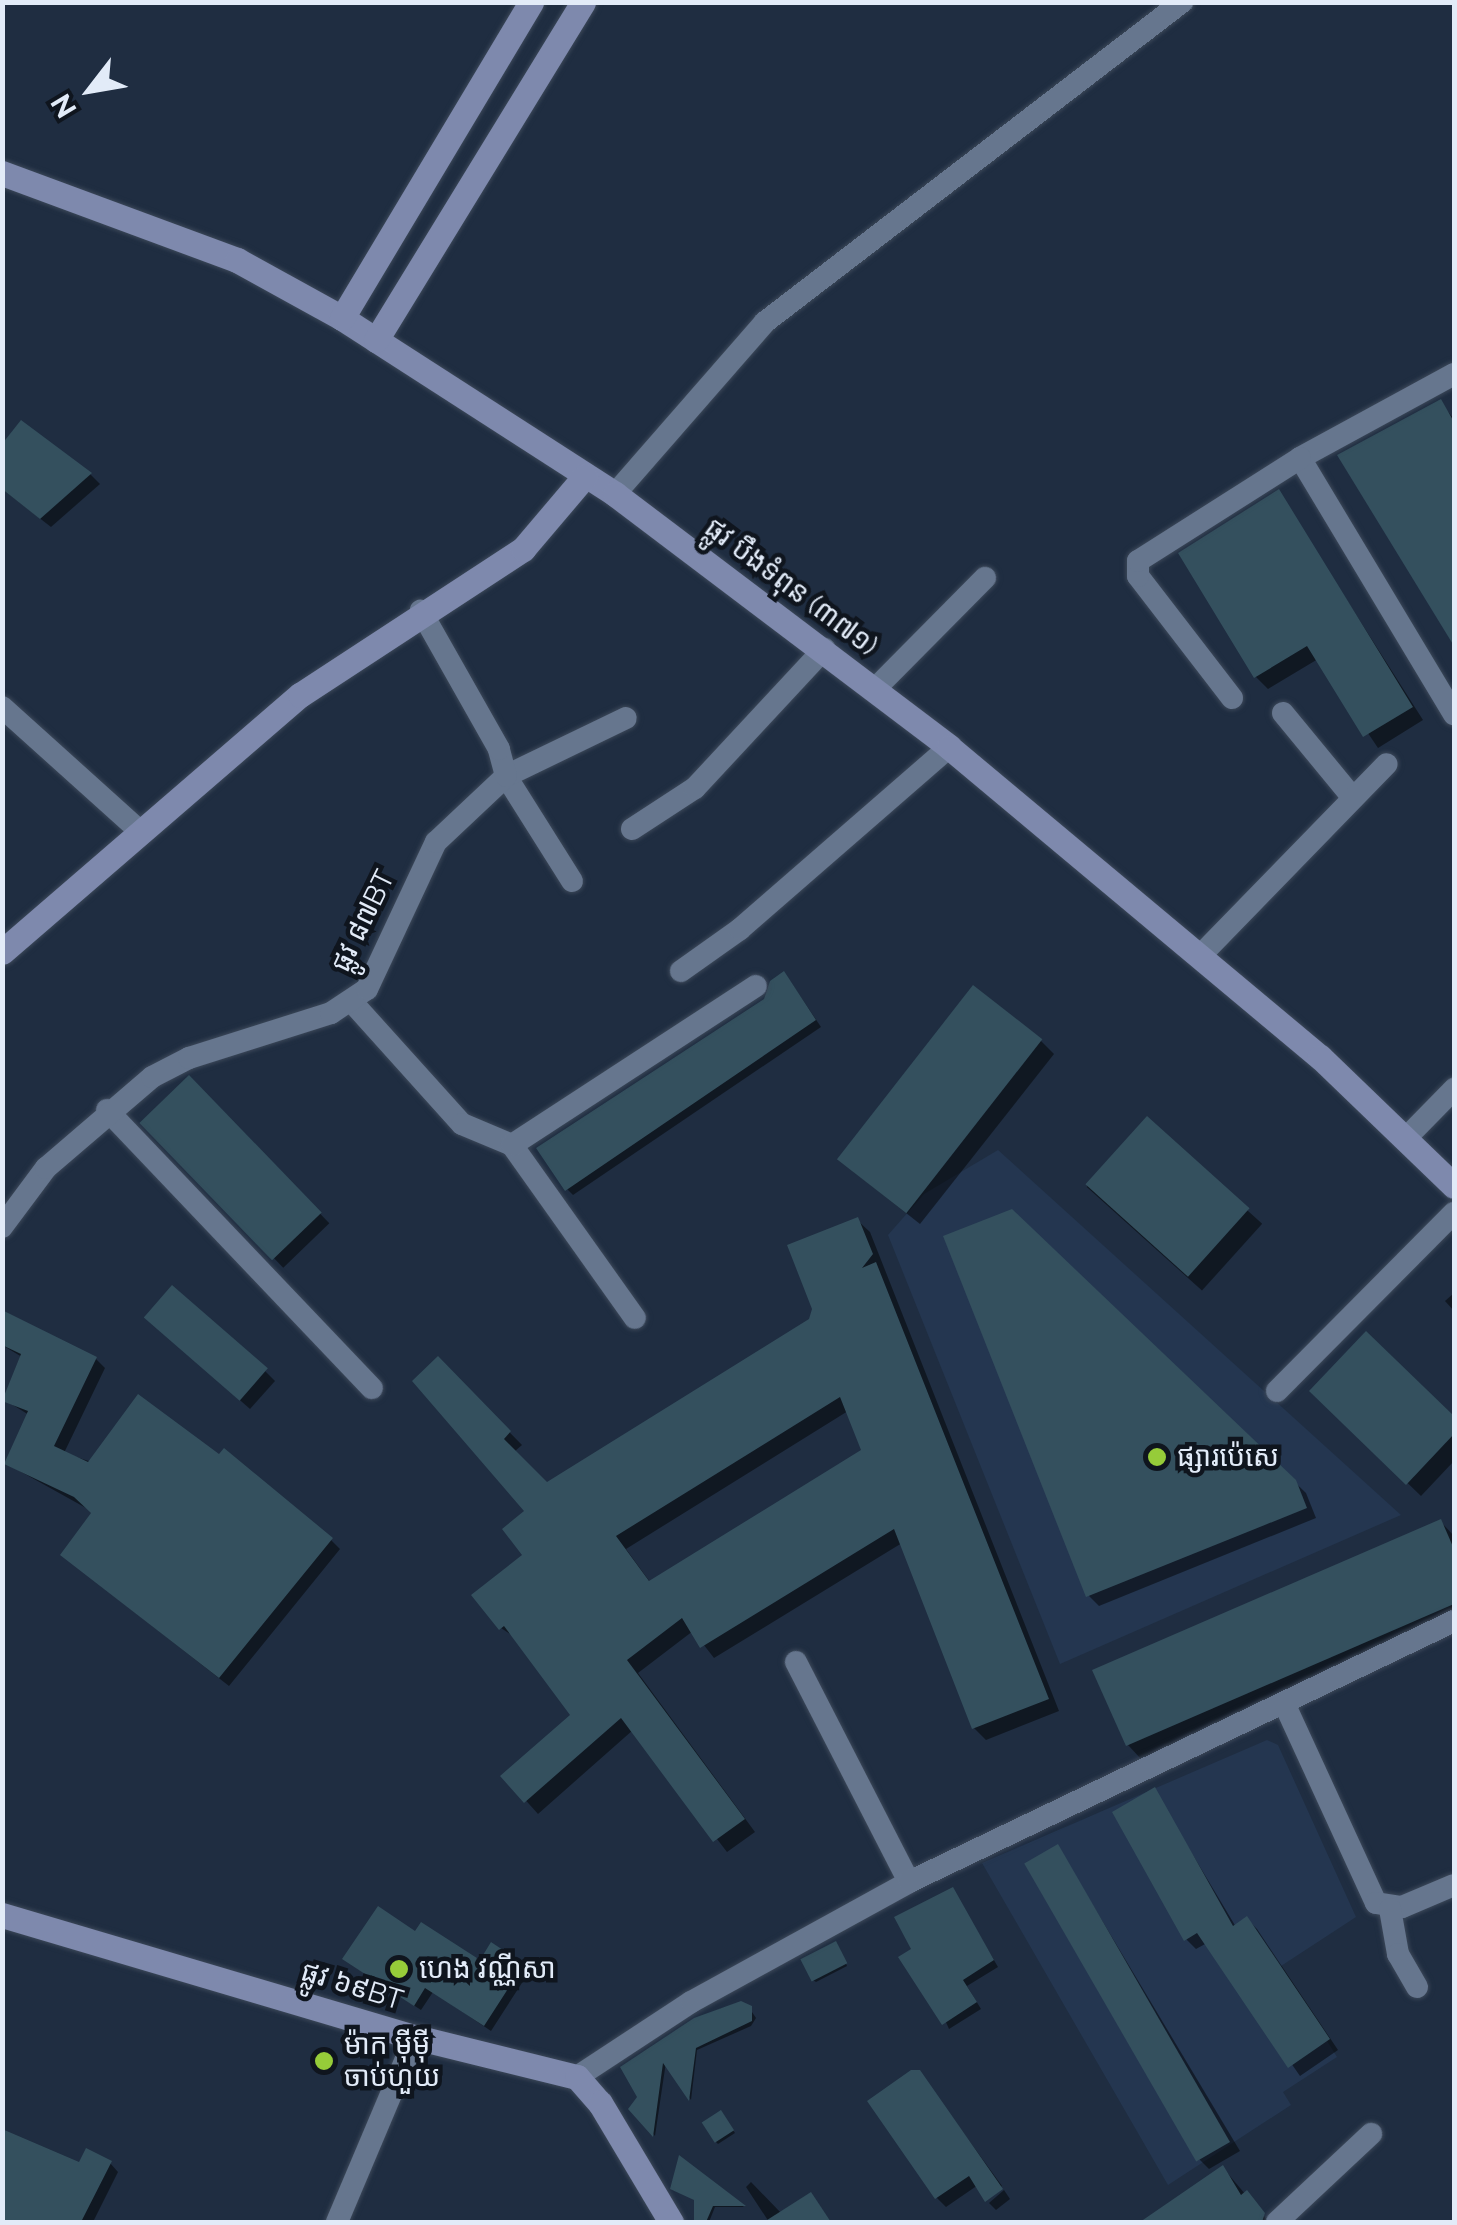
<!DOCTYPE html>
<html>
<head>
<meta charset="utf-8">
<style>
	body { margin:0 }
	#map { position:relative; width:1457px; height:2225px; overflow:hidden; background:#1f2d41; font-family:Raleway,"Noto Sans Khmer",sans-serif }
	div>[style] { position:absolute }
	.built>* { inset:0; background:#243650 }
	.shadow>* { inset:0; background:#0007; transform-origin:0 0 }
	.building>* { inset:0; background:#34505e; transform-origin:0 0 }
	.roads { filter:drop-shadow(0 0 2px #3c4859) drop-shadow(0 0 2px #3c4859) }
	.street>* { height:22px; margin:-11px; padding:0 11px; transform-origin:11px; border-radius:11px; background:#66768e }
	.secondary>* { height:25px; margin:-12.5px; padding:0 12.5px; transform-origin:12.5px; border-radius:12.5px; background:#7e89ad }
	.dots>* { width:28px; height:28px; translate:-50% -50%; box-sizing:border-box; border:5px solid #0f151e; border-radius:50% }
	span { translate:-50% -50%; white-space:nowrap; text-align:center; line-height:1.15; -webkit-text-stroke:9px #0f151e; paint-order:stroke }
	.street-label { font-size:28px; color:#e2ebf8 }
	.poi-label { font-size:28px; color:#e2ebf8 }
	.left { translate:0 -50%; text-align:left }
	.frame { position:absolute; inset:0; border:5px solid #e2ebf8; pointer-events:none }
	.north { position:absolute; left:40px; top:40px; width:100px; height:100px; -webkit-text-stroke:8px #0f151e; paint-order:stroke; rotate:239deg; font-size:28px; font-weight:700; line-height:40px; text-align:center; color:#e2ebf8 }
	.north::after { content:''; display:block; margin:auto; width:35px; height:45px; background:#e2ebf8; clip-path:polygon(50% 0,100% 100%,50% 72%,0 100%) }
</style>
</head>
<body>
<div id="map">
	<div class="built">
		<div style="clip-path:polygon(998px 1150px,1401px 1515px,1060px 1664px,888px 1235px,924px 1194px)"></div>
		<div style="clip-path:polygon(1267px 1740px,1278px 1745px,1356px 1917px,1281px 1966px,1337px 2057px,1283px 2092px,1291px 2105px,1168px 2185px,982px 1863px)"></div>
	</div>
	<div class="shadow">
		<div style="clip-path:polygon(1440px 402px,1454px 419px,1454px 643px,1340px 456px)"></div>
		<div style="clip-path:polygon(90px 474px,100px 484px,51px 527px,2px 489px)"></div>
		<div style="clip-path:polygon(1278px 492px,1423px 720px,1378px 748px,1318px 659px,1268px 689px,1256px 677px)"></div>
		<div style="clip-path:polygon(790px 981px,821px 1027px,573px 1195px,567px 1189px)"></div>
		<div style="clip-path:polygon(1040px 1040px,1054px 1054px,920px 1224px,854px 1172px)"></div>
		<div style="left:189px;top:1078px;width:202px;height:64px;rotate:46deg"></div>
		<div style="left:1147px;top:1120px;width:155px;height:90px;rotate:42deg"></div>
		<div style="clip-path:polygon(1012px 1212px,1306px 1493px,1316px 1518px,1099px 1606px,1089px 1596px)"></div>
		<div style="clip-path:polygon(evenodd,857px 1220px,870px 1232px,1059px 1711px,986px 1740px,974px 1728px,902px 1543px,714px 1658px,693px 1631px,638px 1673px,755px 1832px,727px 1852px,633px 1730px,538px 1814px,504px 1776px,573px 1715px,516px 1638px,501px 1628px,526px 1556px,528px 1512px,438px 1359px,522px 1445px,514px 1452px,547px 1485px,811px 1320px,857px 1220px,848px 1411px,864px 1451px,650px 1582px,626px 1549px,848px 1411px)"></div>
		<div style="clip-path:polygon(1454px 1293px,1454px 1311px,1445px 1301px)"></div>
		<div style="clip-path:polygon(157px 1327px,265px 1371px,275px 1381px,250px 1409px)"></div>
		<div style="clip-path:polygon(1366px 1335px,1454px 1419px,1454px 1461px,1421px 1496px,1312px 1391px)"></div>
		<div style="clip-path:polygon(2px 1345px,96px 1359px,105px 1368px,64px 1453px,331px 1540px,340px 1549px,229px 1686px,73px 1564px,95px 1513px,7px 1464px,29px 1415px,5px 1400px,22px 1357px)"></div>
		<div style="clip-path:polygon(1441px 1522px,1454px 1536px,1454px 1623px,1141px 1759px,1128px 1745px)"></div>
		<div style="clip-path:polygon(1154px 1790px,1236px 1927px,1247px 1919px,1257px 1929px,1338px 2050px,1300px 2076px,1207px 1943px,1196px 1949px,1186px 1939px)"></div>
		<div style="clip-path:polygon(1058px 1847px,1240px 2151px,1209px 2169px,1199px 2159px)"></div>
		<div style="clip-path:polygon(953px 1890px,998px 1967px,967px 1986px,981px 2009px,949px 2029px,914px 1950px)"></div>
		<div style="clip-path:polygon(416px 1934px,481px 1963px,523px 1966px,529px 1972px,491px 2031px,433px 1992px,421px 2010px,352px 1965px)"></div>
		<div style="clip-path:polygon(838px 1946px,847px 1966px,816px 1982px,813px 1980px)"></div>
		<div style="clip-path:polygon(748px 2006px,756px 2018px,751px 2026px,697px 2050px,691px 2100px,666px 2062px,655px 2136px,632px 2109px,640px 2097px,623px 2068px,695px 2020px,722px 2008px)"></div>
		<div style="clip-path:polygon(920px 2073px,1002px 2186px,986px 2199px,978px 2185px,946px 2207px,937px 2198px)"></div>
		<div style="clip-path:polygon(723px 2116px,735px 2133px,718px 2144px,715px 2141px)"></div>
		<div style="clip-path:polygon(2px 2132px,80px 2165px,110px 2163px,118px 2172px,93px 2222px,2px 2222px)"></div>
		<div style="clip-path:polygon(681px 2159px,744px 2207px,715px 2207px,709px 2222px,697px 2222px,697px 2201px)"></div>
		<div style="clip-path:polygon(1223px 2168px,1269px 2222px,1150px 2218px)"></div>
		<div style="clip-path:polygon(751px 2182px,782px 2214px,817px 2202px,831px 2222px,769px 2222px,746px 2187px)"></div>
		<div style="clip-path:polygon(1004px 2190px,1010px 2199px,996px 2210px,989px 2203px)"></div>
	</div>
	<div class="building">
		<div style="clip-path:polygon(1441px 399px,1454px 422px,1454px 646px,1337px 455px)"></div>
		<div style="clip-path:polygon(21px 420px,92px 473px,40px 519px,2px 489px,2px 444px)"></div>
		<div style="clip-path:polygon(1279px 489px,1413px 707px,1363px 737px,1307px 646px,1254px 678px,1178px 553px)"></div>
		<div style="clip-path:polygon(784px 971px,816px 1020px,565px 1191px,536px 1148px,764px 999px,770px 981px)"></div>
		<div style="left:973px;top:985px;width:88px;height:221px;rotate:38deg"></div>
		<div style="left:189px;top:1075px;width:191px;height:69px;rotate:46deg"></div>
		<div style="left:1147px;top:1116px;width:138px;height:92px;rotate:42deg"></div>
		<div style="clip-path:polygon(1012px 1209px,1296px 1480px,1307px 1508px,1086px 1597px,943px 1236px)"></div>
		<div style="clip-path:polygon(evenodd,858px 1217px,873px 1254px,862px 1268px,876px 1262px,1049px 1699px,972px 1729px,894px 1529px,700px 1648px,682px 1618px,627px 1660px,745px 1819px,713px 1842px,621px 1718px,524px 1803px,500px 1776px,570px 1715px,504px 1626px,499px 1630px,471px 1595px,522px 1555px,502px 1529px,524px 1511px,412px 1381px,438px 1356px,511px 1431px,504px 1439px,547px 1482px,809px 1319px,812px 1309px,787px 1245px,858px 1217px,840px 1397px,861px 1450px,649px 1581px,616px 1536px,840px 1397px)"></div>
		<div style="left:172px;top:1285px;width:127px;height:43px;rotate:41deg"></div>
		<div style="clip-path:polygon(2px 1310px,97px 1357px,54px 1446px,88px 1462px,138px 1394px,219px 1454px,224px 1448px,333px 1538px,219px 1678px,60px 1555px,91px 1513px,74px 1497px,4px 1464px,28px 1411px,2px 1401px,21px 1354px,2px 1345px)"></div>
		<div style="clip-path:polygon(1366px 1331px,1454px 1416px,1454px 1434px,1406px 1485px,1309px 1391px)"></div>
		<div style="clip-path:polygon(1441px 1519px,1454px 1549px,1454px 1604px,1126px 1746px,1092px 1670px)"></div>
		<div style="clip-path:polygon(1155px 1787px,1233px 1926px,1247px 1916px,1330px 2039px,1288px 2068px,1197px 1933px,1184px 1941px,1112px 1812px)"></div>
		<div style="left:1058px;top:1844px;width:344px;height:39px;rotate:60deg"></div>
		<div style="clip-path:polygon(953px 1887px,994px 1960px,963px 1980px,977px 2002px,942px 2025px,898px 1957px,911px 1949px,894px 1917px)"></div>
		<div style="clip-path:polygon(378px 1906px,415px 1931px,421px 1922px,480px 1960px,491px 1942px,524px 1964px,484px 2026px,425px 1988px,414px 2006px,342px 1959px)"></div>
		<div style="left:836px;top:1941px;width:25px;height:40px;rotate:63deg"></div>
		<div style="clip-path:polygon(741px 2001px,752px 2006px,752px 2021px,696px 2048px,689px 2101px,663px 2063px,653px 2137px,628px 2109px,637px 2097px,620px 2067px,694px 2018px)"></div>
		<div style="clip-path:polygon(911px 2070px,920px 2070px,1003px 2189px,985px 2202px,969px 2176px,935px 2199px,867px 2101px)"></div>
		<div style="left:721px;top:2110px;width:24px;height:23px;rotate:57deg"></div>
		<div style="clip-path:polygon(2px 2129px,79px 2162px,86px 2148px,112px 2161px,81px 2222px,2px 2222px)"></div>
		<div style="clip-path:polygon(679px 2155px,746px 2206px,713px 2206px,706px 2222px,694px 2222px,694px 2200px,670px 2189px)"></div>
		<div style="clip-path:polygon(1223px 2165px,1241px 2195px,1247px 2190px,1265px 2213px,1262px 2222px,1140px 2222px)"></div>
		<div style="clip-path:polygon(811px 2192px,831px 2222px,764px 2222px)"></div>
	</div>
	<div class="roads">
		<div class="street">
			<div style="left:1454px;top:374px;width:175px;rotate:151.4deg"></div>
			<div style="left:1300px;top:458px;width:299px;rotate:59deg"></div>
			<div style="left:615px;top:494px;width:228px;rotate:-48.9deg"></div>
			<div style="left:765px;top:322px;width:526px;rotate:-37.5deg"></div>
			<div style="left:876px;top:688px;width:155px;rotate:-45.3deg"></div>
			<div style="left:1232px;top:698px;width:154px;rotate:-127.6deg"></div>
			<div style="left:1138px;top:576px;width:15px;rotate:-90deg"></div>
			<div style="left:1138px;top:561px;width:192px;rotate:-32.4deg"></div>
			<div style="left:2px;top:707px;width:187px;rotate:42deg"></div>
			<div style="left:1283px;top:713px;width:110px;rotate:50.5deg"></div>
			<div style="left:632px;top:829px;width:75px;rotate:-33.1deg"></div>
			<div style="left:695px;top:788px;width:190px;rotate:-47.1deg"></div>
			<div style="left:572px;top:881px;width:124px;rotate:-122.2deg"></div>
			<div style="left:506px;top:776px;width:133px;rotate:-25.8deg"></div>
			<div style="left:1199px;top:957px;width:269px;rotate:-45.8deg"></div>
			<div style="left:681px;top:971px;width:72px;rotate:-35.4deg"></div>
			<div style="left:740px;top:929px;width:277px;rotate:-41deg"></div>
			<div style="left:352px;top:1002px;width:164px;rotate:48deg"></div>
			<div style="left:462px;top:1124px;width:54px;rotate:22.8deg"></div>
			<div style="left:512px;top:1145px;width:212px;rotate:54.6deg"></div>
			<div style="left:107px;top:1110px;width:384px;rotate:46.4deg"></div>
			<div style="left:1406px;top:1138px;width:69px;rotate:-45.6deg"></div>
			<div style="left:512px;top:1145px;width:291px;rotate:-33.1deg"></div>
			<div style="left:2px;top:1227px;width:74px;rotate:-53.3deg"></div>
			<div style="left:46px;top:1168px;width:140px;rotate:-40.6deg"></div>
			<div style="left:152px;top:1077px;width:42px;rotate:-27.2deg"></div>
			<div style="left:189px;top:1058px;width:149px;rotate:-17.6deg"></div>
			<div style="left:331px;top:1013px;width:43px;rotate:-33.7deg"></div>
			<div style="left:367px;top:989px;width:162px;rotate:-64.9deg"></div>
			<div style="left:436px;top:842px;width:96px;rotate:-43.3deg"></div>
			<div style="left:506px;top:776px;width:28px;rotate:-105deg"></div>
			<div style="left:499px;top:749px;width:159px;rotate:-119.5deg"></div>
			<div style="left:1277px;top:1391px;width:251px;rotate:-45.2deg"></div>
			<div style="left:796px;top:1662px;width:247px;rotate:62.8deg"></div>
			<div style="left:1284px;top:1703px;width:220px;rotate:65.3deg"></div>
			<div style="left:1376px;top:1903px;width:26px;rotate:9deg"></div>
			<div style="left:1402px;top:1907px;width:56px;rotate:-22.9deg"></div>
			<div style="left:1390px;top:1909px;width:46px;rotate:79.9deg"></div>
			<div style="left:1398px;top:1954px;width:38px;rotate:60deg"></div>
			<div style="left:577px;top:2077px;width:136px;rotate:-33.3deg"></div>
			<div style="left:691px;top:2002px;width:249px;rotate:-28.8deg"></div>
			<div style="left:909px;top:1882px;width:604px;rotate:-25.59deg"></div>
			<div style="left:337px;top:2222px;width:201px;rotate:-67.1deg"></div>
			<div style="left:1277px;top:2222px;width:129px;rotate:-43.1deg"></div>
		</div>
		<div class="secondary">
			<div style="left:2px;top:173px;width:251px;rotate:20.3deg"></div>
			<div style="left:237px;top:260px;width:120px;rotate:28.9deg"></div>
			<div style="left:342px;top:318px;width:325px;rotate:32.8deg"></div>
			<div style="left:615px;top:494px;width:419px;rotate:37.1deg"></div>
			<div style="left:949px;top:747px;width:483px;rotate:39.9deg"></div>
			<div style="left:1320px;top:1057px;width:186px;rotate:43.9deg"></div>
			<div style="left:342px;top:318px;width:368px;rotate:-59.1deg"></div>
			<div style="left:376px;top:340px;width:396px;rotate:-58.5deg"></div>
			<div style="left:2px;top:952px;width:394px;rotate:-40.8deg"></div>
			<div style="left:300px;top:695px;width:267px;rotate:-33.2deg"></div>
			<div style="left:523px;top:549px;width:96px;rotate:-49.7deg"></div>
			<div style="left:2px;top:1915px;width:431px;rotate:16.5deg"></div>
			<div style="left:415px;top:2037px;width:167px;rotate:13.9deg"></div>
			<div style="left:577px;top:2077px;width:35px;rotate:49deg"></div>
			<div style="left:600px;top:2103px;width:139px;rotate:59.2deg"></div>
		</div>
	</div>
	<div class="dots">
		<div style="left:1157px;top:1457px;background:#96cc39"></div>
		<div style="left:399px;top:1969px;background:#96cc39"></div>
		<div style="left:324px;top:2061px;background:#96cc39"></div>
	</div>
	<div class="street-label">
		<span style="left:791px;top:587px;rotate:37deg">ផ្លូវ បឹងទំពុន (៣៧១)</span>
		<span style="left:363px;top:921px;rotate:-64deg">ផ្លូវ ៨៧BT</span>
		<span style="left:352px;top:1986px;rotate:17deg">ផ្លូវ ៦៩BT</span>
	</div>
	<div class="poi-label">
		<span class="left" style="left:1177px;top:1457px">ផ្សារប៉េសេ</span>
		<span class="left" style="left:419px;top:1969px">ហេង វណ្ណីសា</span>
		<span class="left" style="left:344px;top:2061px">ម៉ាក ម៉ីម៉ី<br>ចាប់ហួយ</span>
	</div>
	<div class="frame"></div>
	<div class="north">N</div>
</div>
</body>
</html>
